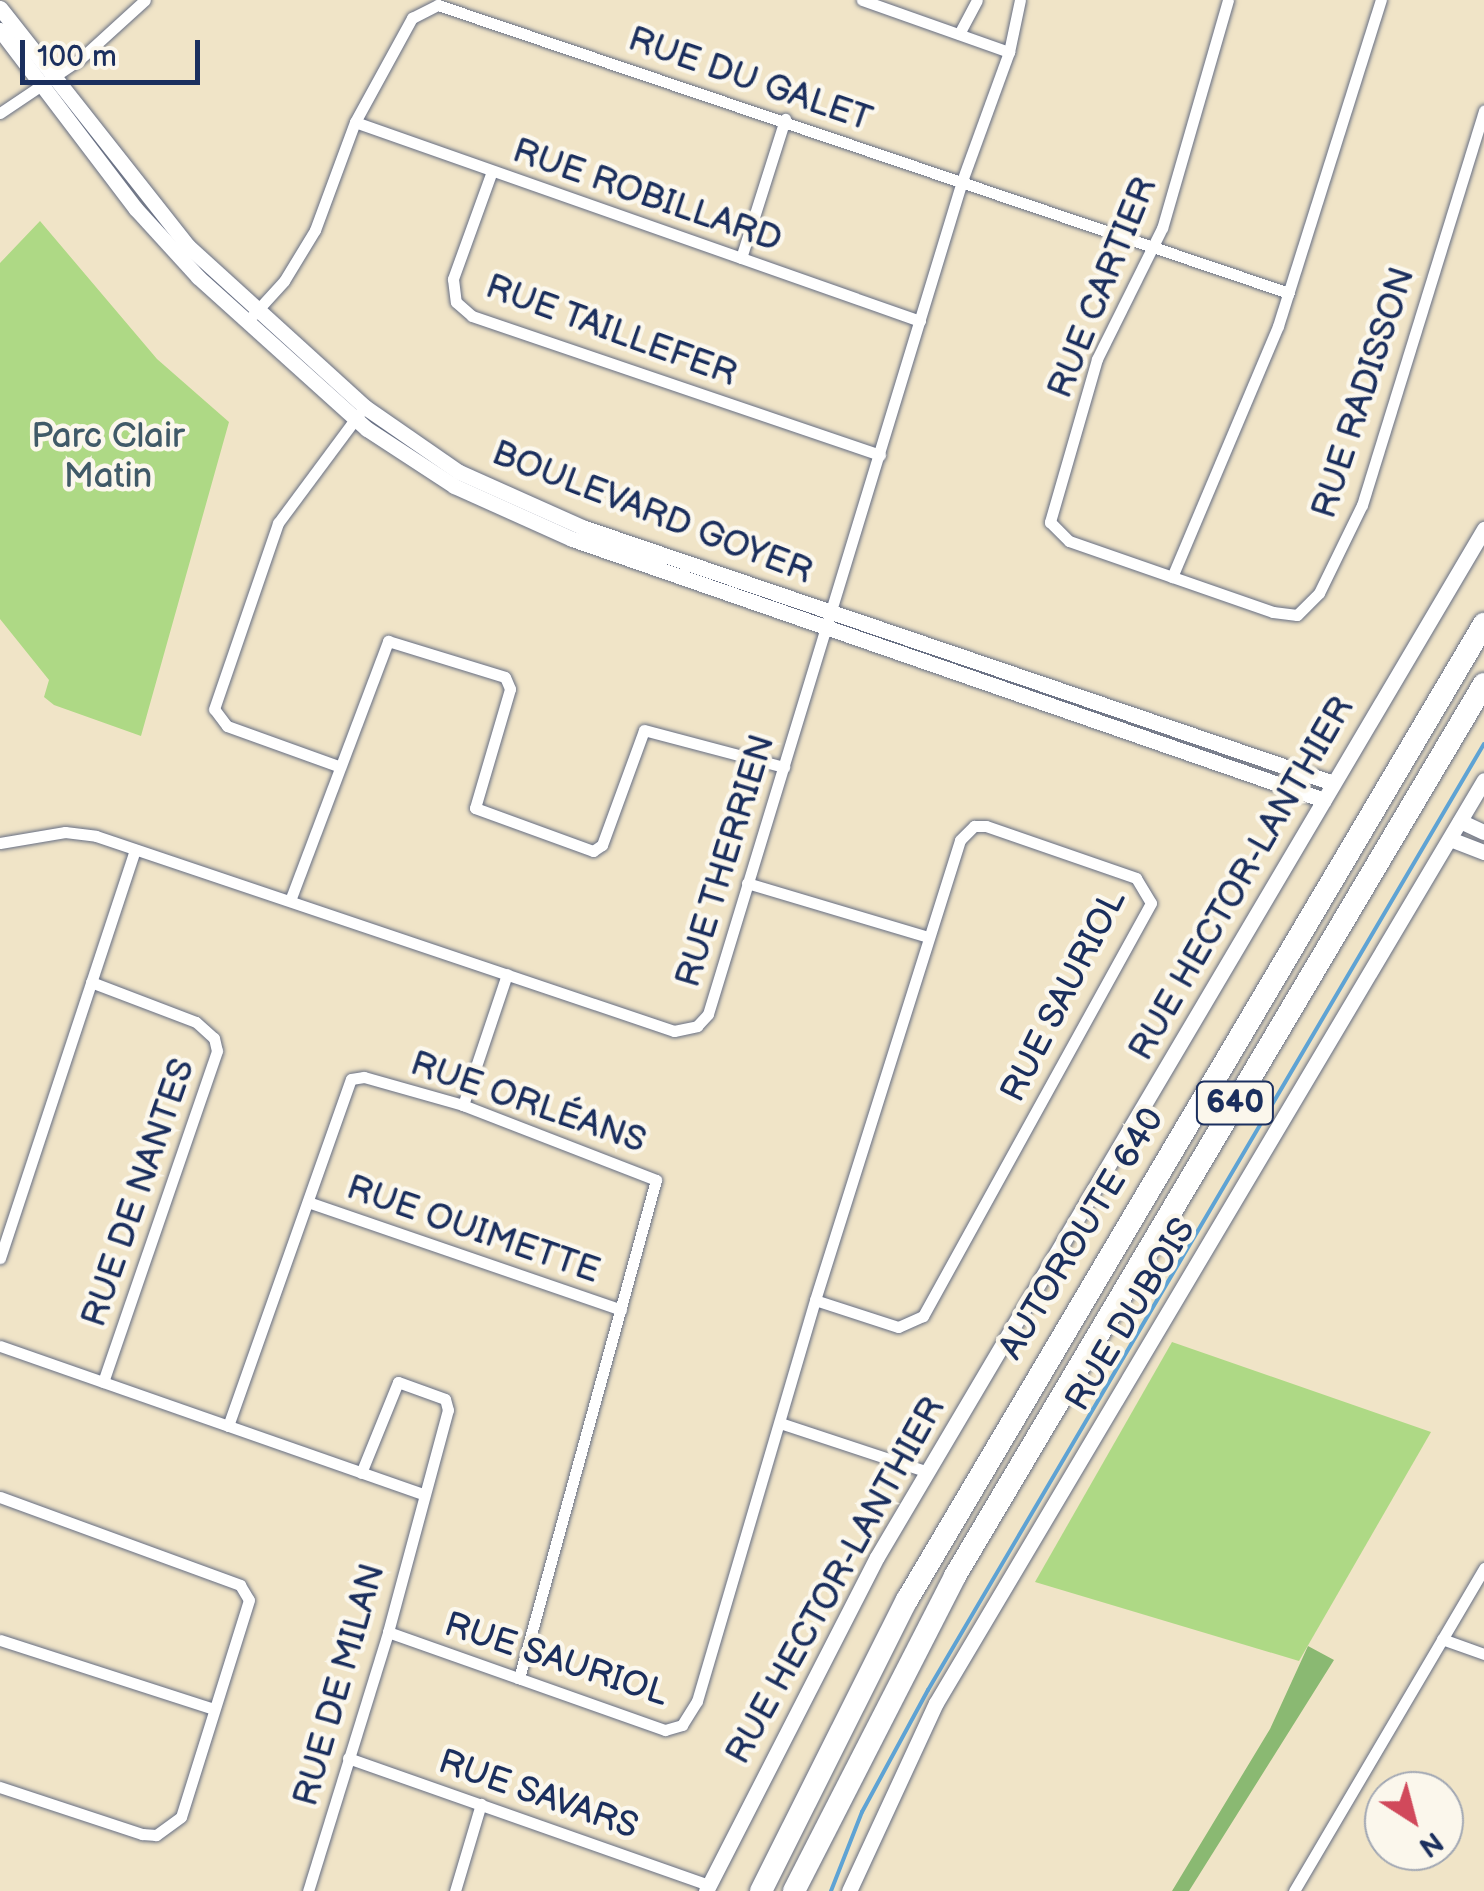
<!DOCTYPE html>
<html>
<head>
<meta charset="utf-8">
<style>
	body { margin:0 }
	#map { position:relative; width:1484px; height:1891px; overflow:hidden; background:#f0e4c7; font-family:"Balsamiq Sans",sans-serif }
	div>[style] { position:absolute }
	.green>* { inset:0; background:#aed985 }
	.forest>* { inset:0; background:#8ab972 }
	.stream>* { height:4px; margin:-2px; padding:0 2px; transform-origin:2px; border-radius:2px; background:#5ea3d4 }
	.roads { filter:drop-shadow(0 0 2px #666e83) drop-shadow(0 0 2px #666e83) }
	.minor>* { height:11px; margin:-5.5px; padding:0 5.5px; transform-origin:5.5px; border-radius:5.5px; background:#fff }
	.tertiary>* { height:15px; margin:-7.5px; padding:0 7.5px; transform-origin:7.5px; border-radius:7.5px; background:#fff }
	.motorway>* { height:22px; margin:-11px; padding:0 11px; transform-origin:11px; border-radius:11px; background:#fff }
	span { translate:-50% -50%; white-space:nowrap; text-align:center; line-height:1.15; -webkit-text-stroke:9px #fbf7ec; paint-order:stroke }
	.shield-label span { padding:2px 8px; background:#fbf7ec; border:2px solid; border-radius:8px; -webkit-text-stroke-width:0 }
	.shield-label { font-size:32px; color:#1b2f5e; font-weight:700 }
	.street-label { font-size:35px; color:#1b2f5e }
	.park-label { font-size:35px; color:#405a68 }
	.north { position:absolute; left:1364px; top:1771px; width:100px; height:100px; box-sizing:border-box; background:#fbf7ec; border:2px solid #a1a7b3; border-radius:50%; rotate:144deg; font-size:28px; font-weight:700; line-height:40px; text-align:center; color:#1b2f5e }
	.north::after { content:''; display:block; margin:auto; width:35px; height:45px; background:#d1495b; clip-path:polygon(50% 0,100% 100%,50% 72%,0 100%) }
	.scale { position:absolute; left:20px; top:40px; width:180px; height:45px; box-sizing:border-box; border:5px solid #1b2f5e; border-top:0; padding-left:12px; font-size:30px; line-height:35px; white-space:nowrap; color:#1b2f5e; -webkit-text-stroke:8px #fbf7ec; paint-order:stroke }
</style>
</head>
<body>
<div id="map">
	<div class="green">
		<div style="clip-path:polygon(40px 221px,157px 359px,229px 422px,141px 736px,54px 705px,44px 697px,49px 680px,0 619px,0 263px)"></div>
		<div style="clip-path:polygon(1172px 1342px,1431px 1432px,1299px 1661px,1035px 1582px)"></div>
	</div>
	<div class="forest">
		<div style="clip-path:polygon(1308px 1646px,1334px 1660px,1189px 1891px,1172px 1891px,1270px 1729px)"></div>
	</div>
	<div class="stream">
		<div style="left:831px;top:1891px;width:85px;rotate:-68.6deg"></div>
		<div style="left:862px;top:1812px;width:139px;rotate:-61.6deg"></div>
		<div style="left:928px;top:1690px;width:1097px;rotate:-59.56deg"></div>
	</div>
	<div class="roads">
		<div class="minor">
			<div style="left:1228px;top:0;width:237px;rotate:106.1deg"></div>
			<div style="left:1162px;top:228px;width:146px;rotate:116.4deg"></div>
			<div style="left:1097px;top:359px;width:170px;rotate:106.1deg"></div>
			<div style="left:1050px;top:522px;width:27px;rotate:45deg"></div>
			<div style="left:1069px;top:541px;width:216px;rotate:19.2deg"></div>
			<div style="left:1273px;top:612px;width:24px;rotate:7deg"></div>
			<div style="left:1297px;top:615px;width:31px;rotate:-45deg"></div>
			<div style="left:1319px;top:593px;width:98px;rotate:-64deg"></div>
			<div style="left:1362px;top:505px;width:413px;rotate:-72.8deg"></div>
			<div style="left:959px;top:34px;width:38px;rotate:-62deg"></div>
			<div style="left:1009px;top:52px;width:53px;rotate:-78.1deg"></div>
			<div style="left:0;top:113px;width:95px;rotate:-33.9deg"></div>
			<div style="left:79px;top:60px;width:89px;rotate:-42.3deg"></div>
			<div style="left:355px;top:122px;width:599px;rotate:19.4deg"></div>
			<div style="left:492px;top:171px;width:115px;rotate:109.9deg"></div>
			<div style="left:453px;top:279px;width:23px;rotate:83deg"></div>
			<div style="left:456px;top:302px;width:21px;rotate:41deg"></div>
			<div style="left:472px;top:316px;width:431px;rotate:18.8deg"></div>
			<div style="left:741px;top:258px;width:146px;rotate:-72.4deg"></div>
			<div style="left:253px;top:315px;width:46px;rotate:-47.6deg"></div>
			<div style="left:284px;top:281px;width:60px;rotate:-58.7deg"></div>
			<div style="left:315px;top:230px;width:115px;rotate:-69.7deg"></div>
			<div style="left:355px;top:122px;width:119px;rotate:-61.3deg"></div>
			<div style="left:412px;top:18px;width:29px;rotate:-27deg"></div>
			<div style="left:438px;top:5px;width:898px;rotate:18.7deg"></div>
			<div style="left:1172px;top:577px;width:272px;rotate:-67.1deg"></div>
			<div style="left:1278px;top:326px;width:342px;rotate:-72.5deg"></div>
			<div style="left:338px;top:766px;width:118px;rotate:-160.2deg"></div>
			<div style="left:227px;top:726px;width:21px;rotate:-127deg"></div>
			<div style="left:214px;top:709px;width:197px;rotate:-71deg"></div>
			<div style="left:278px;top:523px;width:136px;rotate:-53.4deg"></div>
			<div style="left:0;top:843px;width:66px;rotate:-9.6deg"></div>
			<div style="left:65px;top:832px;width:31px;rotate:7deg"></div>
			<div style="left:96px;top:836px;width:610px;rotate:18.64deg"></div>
			<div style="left:674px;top:1031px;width:24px;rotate:-12deg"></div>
			<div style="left:697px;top:1026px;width:16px;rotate:-47deg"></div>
			<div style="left:708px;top:1014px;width:871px;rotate:-73.04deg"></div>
			<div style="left:962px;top:181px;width:137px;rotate:-70deg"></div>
			<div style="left:1009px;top:52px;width:156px;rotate:-160.5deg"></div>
			<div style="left:747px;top:883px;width:189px;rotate:16.6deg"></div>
			<div style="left:291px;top:898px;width:275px;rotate:-69.3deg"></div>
			<div style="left:388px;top:641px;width:122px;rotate:17.1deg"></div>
			<div style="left:505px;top:677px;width:13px;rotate:67deg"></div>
			<div style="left:510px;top:689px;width:124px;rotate:106.4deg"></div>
			<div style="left:475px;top:808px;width:126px;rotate:20deg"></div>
			<div style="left:593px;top:851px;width:11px;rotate:-34deg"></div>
			<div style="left:602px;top:845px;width:122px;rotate:-69.9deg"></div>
			<div style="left:644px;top:730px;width:145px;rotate:14.8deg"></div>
			<div style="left:91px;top:982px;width:112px;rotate:20.9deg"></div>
			<div style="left:196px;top:1022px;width:24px;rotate:42deg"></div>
			<div style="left:214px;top:1038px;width:13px;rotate:77deg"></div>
			<div style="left:217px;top:1051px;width:350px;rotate:109deg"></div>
			<div style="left:463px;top:1105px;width:138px;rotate:-71.4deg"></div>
			<div style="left:308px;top:1202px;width:331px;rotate:19deg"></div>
			<div style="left:0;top:1258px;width:430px;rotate:-71.7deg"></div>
			<div style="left:0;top:1346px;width:447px;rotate:19.3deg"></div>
			<div style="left:780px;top:1423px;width:156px;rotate:18.3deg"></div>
			<div style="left:228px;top:1426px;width:368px;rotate:-70.5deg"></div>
			<div style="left:351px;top:1079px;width:13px;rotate:-9deg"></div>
			<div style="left:364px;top:1077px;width:103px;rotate:15.8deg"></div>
			<div style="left:463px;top:1105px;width:207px;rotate:21.2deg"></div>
			<div style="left:656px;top:1180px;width:517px;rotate:105.38deg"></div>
			<div style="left:0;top:1497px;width:256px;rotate:20.1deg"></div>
			<div style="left:240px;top:1585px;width:17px;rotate:59deg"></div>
			<div style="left:249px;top:1600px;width:227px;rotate:107.4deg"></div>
			<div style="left:181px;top:1817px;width:31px;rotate:144deg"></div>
			<div style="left:156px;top:1835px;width:14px;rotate:-176deg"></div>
			<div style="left:142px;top:1834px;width:150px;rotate:-161.7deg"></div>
			<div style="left:388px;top:1632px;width:294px;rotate:19.5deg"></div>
			<div style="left:665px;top:1730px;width:18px;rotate:-16deg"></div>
			<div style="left:682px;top:1725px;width:28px;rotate:-58deg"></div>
			<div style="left:697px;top:1701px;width:418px;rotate:-73.6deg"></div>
			<div style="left:815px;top:1300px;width:482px;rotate:-72.5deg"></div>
			<div style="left:960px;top:840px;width:20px;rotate:-45deg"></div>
			<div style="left:974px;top:826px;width:12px"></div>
			<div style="left:986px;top:826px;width:159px;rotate:19.1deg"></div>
			<div style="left:1136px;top:878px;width:29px;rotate:59deg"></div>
			<div style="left:1151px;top:903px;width:472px;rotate:118.9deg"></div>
			<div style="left:923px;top:1316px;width:27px;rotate:156deg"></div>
			<div style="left:898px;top:1327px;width:87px;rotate:-162deg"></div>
			<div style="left:1442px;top:1639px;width:45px;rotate:19.7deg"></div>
			<div style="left:0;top:1640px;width:224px;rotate:17.9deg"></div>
			<div style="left:348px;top:1758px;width:383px;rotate:19.4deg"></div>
			<div style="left:308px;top:1891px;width:271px;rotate:-72.8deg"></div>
			<div style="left:388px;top:1632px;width:230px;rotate:-74.9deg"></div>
			<div style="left:448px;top:1410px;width:11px;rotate:-105deg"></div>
			<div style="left:445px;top:1399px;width:50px;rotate:-160.1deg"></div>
			<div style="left:398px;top:1382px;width:98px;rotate:112.1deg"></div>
			<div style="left:455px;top:1891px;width:91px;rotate:-73.4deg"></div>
			<div style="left:1294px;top:1891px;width:375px;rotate:-59.5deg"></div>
		</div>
		<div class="tertiary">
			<div style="left:0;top:8px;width:303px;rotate:51.7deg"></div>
			<div style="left:188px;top:246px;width:239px;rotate:42.3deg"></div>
			<div style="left:365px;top:407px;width:114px;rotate:34.7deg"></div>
			<div style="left:459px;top:472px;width:135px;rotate:24.1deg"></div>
			<div style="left:582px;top:527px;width:793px;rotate:18.82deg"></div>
			<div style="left:0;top:30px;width:225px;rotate:52.8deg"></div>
			<div style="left:136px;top:209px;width:92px;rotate:47.6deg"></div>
			<div style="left:198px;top:277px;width:227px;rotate:42deg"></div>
			<div style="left:367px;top:429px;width:104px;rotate:33.2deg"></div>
			<div style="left:454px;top:486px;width:129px;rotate:24.2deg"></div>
			<div style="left:572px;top:539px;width:796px;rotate:19.14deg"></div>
			<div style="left:1460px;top:821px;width:26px;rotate:25deg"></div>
			<div style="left:1450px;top:839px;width:36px;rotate:21deg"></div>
			<div style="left:706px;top:1891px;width:375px;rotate:-62.9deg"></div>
			<div style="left:877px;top:1557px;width:1194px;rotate:-59.44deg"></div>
			<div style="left:849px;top:1891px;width:207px;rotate:-65.2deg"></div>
			<div style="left:936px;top:1703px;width:1073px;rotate:-59.3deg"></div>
		</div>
		<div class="motorway">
			<div style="left:761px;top:1891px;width:326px;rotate:-63.4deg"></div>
			<div style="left:907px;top:1600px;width:1134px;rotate:-59.41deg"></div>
			<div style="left:794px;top:1891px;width:354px;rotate:-62.9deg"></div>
			<div style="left:955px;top:1576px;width:1037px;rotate:-59.33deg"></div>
		</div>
	</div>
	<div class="shield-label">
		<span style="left:1235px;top:1103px">640</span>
	</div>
	<div class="street-label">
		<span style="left:750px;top:80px;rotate:19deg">RUE DU GALET</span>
		<span style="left:647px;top:196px;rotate:19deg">RUE ROBILLARD</span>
		<span style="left:1103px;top:288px;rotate:-68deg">RUE CARTIER</span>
		<span style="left:611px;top:331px;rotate:20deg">RUE TAILLEFER</span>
		<span style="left:1364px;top:393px;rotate:-72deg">RUE RADISSON</span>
		<span style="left:652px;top:513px;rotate:21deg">BOULEVARD GOYER</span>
		<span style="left:726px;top:861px;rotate:-73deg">RUE THERRIEN</span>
		<span style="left:1242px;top:879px;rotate:-60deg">RUE HECTOR-LANTHIER</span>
		<span style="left:1064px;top:996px;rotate:-63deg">RUE SAURIOL</span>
		<span style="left:528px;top:1103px;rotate:19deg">RUE ORLÉANS</span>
		<span style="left:139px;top:1193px;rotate:-71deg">RUE DE NANTES</span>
		<span style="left:473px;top:1230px;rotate:19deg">RUE OUIMETTE</span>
		<span style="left:1082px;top:1234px;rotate:-59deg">AUTOROUTE 640</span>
		<span style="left:1131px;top:1315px;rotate:-59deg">RUE DUBOIS</span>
		<span style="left:836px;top:1581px;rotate:-61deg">RUE HECTOR-LANTHIER</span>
		<span style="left:556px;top:1660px;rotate:18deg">RUE SAURIOL</span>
		<span style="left:340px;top:1685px;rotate:-74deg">RUE DE MILAN</span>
		<span style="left:538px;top:1795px;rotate:19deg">RUE SAVARS</span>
	</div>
	<div class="park-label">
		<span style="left:108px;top:457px">Parc Clair<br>Matin</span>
	</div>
	<div class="north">N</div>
	<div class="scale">100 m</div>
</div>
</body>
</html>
